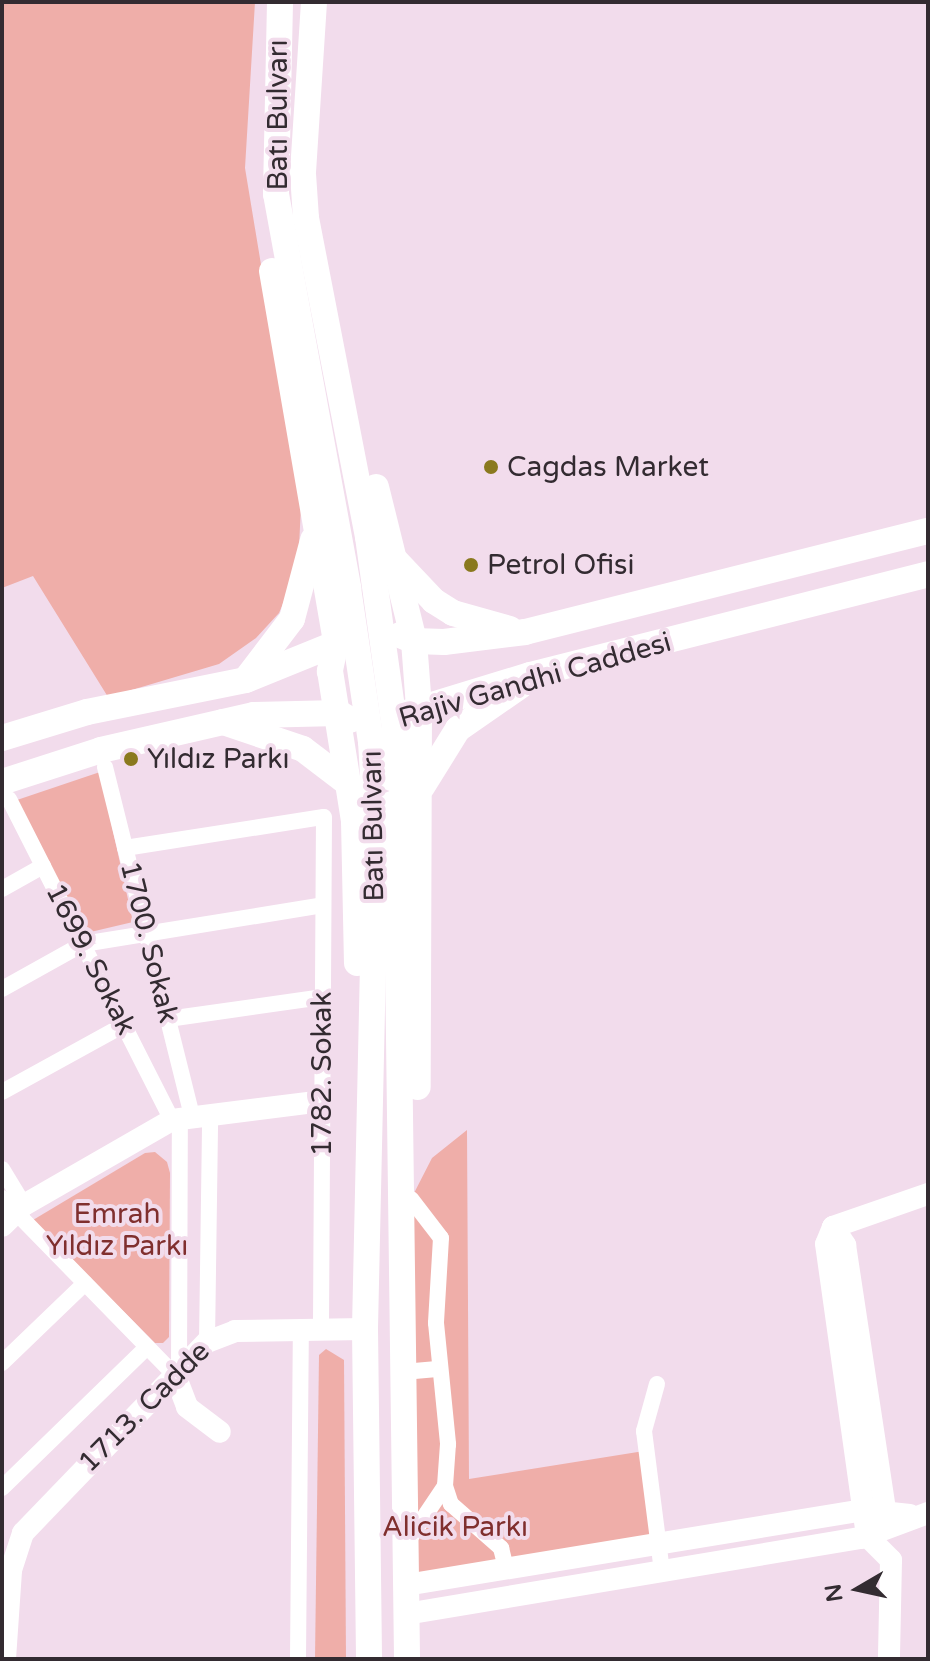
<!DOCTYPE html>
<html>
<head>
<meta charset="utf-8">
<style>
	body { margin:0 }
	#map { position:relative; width:930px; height:1661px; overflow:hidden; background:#f2dcec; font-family:"Varela Round",sans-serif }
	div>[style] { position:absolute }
	.green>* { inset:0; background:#efaea9 }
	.street>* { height:16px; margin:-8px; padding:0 8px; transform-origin:8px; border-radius:8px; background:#fff }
	.secondary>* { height:22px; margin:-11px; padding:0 11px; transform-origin:11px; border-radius:11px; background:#fff }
	.primary>* { height:26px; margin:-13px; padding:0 13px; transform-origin:13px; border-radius:13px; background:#fff }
	.dots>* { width:22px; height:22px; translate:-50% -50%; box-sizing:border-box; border:4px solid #f2dcec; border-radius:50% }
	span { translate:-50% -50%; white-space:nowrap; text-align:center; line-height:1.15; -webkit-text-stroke:8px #f2dcec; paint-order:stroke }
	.street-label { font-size:28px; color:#332b31 }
	.poi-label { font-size:28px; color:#332b31 }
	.left { translate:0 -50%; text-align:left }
	.park-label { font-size:28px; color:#802f2e }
	.frame { position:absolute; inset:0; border:4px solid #332b31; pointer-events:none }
	.north { position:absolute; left:818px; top:1549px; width:80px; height:80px; -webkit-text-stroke:6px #f2dcec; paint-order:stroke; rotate:261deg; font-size:22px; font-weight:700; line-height:32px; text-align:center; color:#332b31 }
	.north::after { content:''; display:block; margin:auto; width:28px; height:36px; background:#332b31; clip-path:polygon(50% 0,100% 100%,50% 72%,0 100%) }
</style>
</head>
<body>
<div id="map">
	<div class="green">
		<div style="clip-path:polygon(2px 2px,255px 2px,245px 168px,301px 506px,298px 568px,279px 613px,256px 638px,219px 664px,108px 697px,33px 576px,2px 588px)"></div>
		<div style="clip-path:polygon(100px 772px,133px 922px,82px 934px,17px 800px)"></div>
		<div style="clip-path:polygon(467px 1130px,469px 1479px,644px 1451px,658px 1544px,406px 1585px,411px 1199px,432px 1158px)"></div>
		<div style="clip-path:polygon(155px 1152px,167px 1162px,170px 1173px,169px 1337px,163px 1343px,155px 1343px,33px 1220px,145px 1153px)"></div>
		<div style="clip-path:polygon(326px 1349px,344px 1360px,346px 1659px,315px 1659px,319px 1355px)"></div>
	</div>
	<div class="street">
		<div style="left:105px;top:767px;width:361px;rotate:76deg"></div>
		<div style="left:9px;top:799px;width:360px;rotate:63.1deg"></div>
		<div style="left:125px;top:848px;width:201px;rotate:-8.9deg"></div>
		<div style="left:324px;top:817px;width:513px;rotate:90.34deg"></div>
		<div style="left:2px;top:889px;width:47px;rotate:-29.3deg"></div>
		<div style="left:2px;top:989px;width:93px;rotate:-29.1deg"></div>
		<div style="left:83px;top:944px;width:243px;rotate:-9.2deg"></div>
		<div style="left:168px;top:1019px;width:157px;rotate:-8.1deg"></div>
		<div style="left:2px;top:1092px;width:139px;rotate:-28.8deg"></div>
		<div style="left:2px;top:1169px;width:42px;rotate:58.6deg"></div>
		<div style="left:2px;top:1198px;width:248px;rotate:45.7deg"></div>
		<div style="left:411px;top:1199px;width:49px;rotate:52.4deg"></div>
		<div style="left:441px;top:1238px;width:85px;rotate:93.4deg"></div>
		<div style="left:436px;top:1323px;width:122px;rotate:84.3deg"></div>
		<div style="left:448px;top:1444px;width:42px;rotate:94.1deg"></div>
		<div style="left:445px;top:1486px;width:19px;rotate:72deg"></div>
		<div style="left:451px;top:1504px;width:67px;rotate:41.3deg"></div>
		<div style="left:501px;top:1548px;width:21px;rotate:76deg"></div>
		<div style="left:207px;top:1342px;width:227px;rotate:-89.2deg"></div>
		<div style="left:2px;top:1363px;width:115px;rotate:-43.9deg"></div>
		<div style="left:179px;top:1370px;width:251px;rotate:-89.8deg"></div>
		<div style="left:403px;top:1372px;width:37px;rotate:-5deg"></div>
		<div style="left:657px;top:1384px;width:49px;rotate:105.5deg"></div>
		<div style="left:644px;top:1431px;width:141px;rotate:82.7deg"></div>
		<div style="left:2px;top:1488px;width:202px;rotate:-44.2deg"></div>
		<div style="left:408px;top:1541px;width:66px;rotate:-56.1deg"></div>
		<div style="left:298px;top:1659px;width:329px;rotate:-89.5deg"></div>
	</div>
	<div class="secondary">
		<div style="left:2px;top:1226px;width:30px;rotate:-44deg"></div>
		<div style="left:24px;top:1205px;width:171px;rotate:-29.9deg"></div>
		<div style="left:172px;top:1120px;width:151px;rotate:-7.2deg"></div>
		<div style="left:833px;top:1227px;width:18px;rotate:112deg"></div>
		<div style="left:826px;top:1244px;width:295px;rotate:82deg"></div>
		<div style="left:867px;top:1536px;width:34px;rotate:45deg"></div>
		<div style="left:891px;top:1560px;width:99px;rotate:91.2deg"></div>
		<div style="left:833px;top:1227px;width:22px;rotate:56deg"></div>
		<div style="left:845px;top:1245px;width:281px;rotate:81.4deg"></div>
		<div style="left:833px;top:1227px;width:101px;rotate:-19.2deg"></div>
		<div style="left:175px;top:1375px;width:34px;rotate:69deg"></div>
		<div style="left:187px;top:1407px;width:41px;rotate:37.1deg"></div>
		<div style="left:406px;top:1585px;width:463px;rotate:-9.3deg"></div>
		<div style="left:863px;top:1510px;width:47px;rotate:6.1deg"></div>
		<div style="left:406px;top:1614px;width:461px;rotate:-9.5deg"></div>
		<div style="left:861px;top:1538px;width:72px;rotate:-20.5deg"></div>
		<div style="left:5px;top:1659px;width:89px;rotate:-86.1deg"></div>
		<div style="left:11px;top:1570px;width:39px;rotate:-72deg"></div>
		<div style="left:23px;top:1533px;width:265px;rotate:-46.1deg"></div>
		<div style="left:207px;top:1342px;width:30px;rotate:-21deg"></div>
		<div style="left:235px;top:1331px;width:130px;rotate:-0.9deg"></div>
	</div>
	<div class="primary">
		<div style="left:280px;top:2px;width:192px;rotate:91.2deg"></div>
		<div style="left:276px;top:194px;width:401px;rotate:79.6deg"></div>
		<div style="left:348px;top:588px;width:155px;rotate:81.5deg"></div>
		<div style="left:371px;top:741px;width:87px;rotate:86.7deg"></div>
		<div style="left:376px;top:828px;width:501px;rotate:91.26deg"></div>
		<div style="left:365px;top:1329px;width:330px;rotate:89.3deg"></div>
		<div style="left:314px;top:2px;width:172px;rotate:93.7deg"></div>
		<div style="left:303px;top:174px;width:44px;rotate:86.1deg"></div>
		<div style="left:306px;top:218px;width:325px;rotate:79deg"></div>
		<div style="left:368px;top:537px;width:193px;rotate:82deg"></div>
		<div style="left:395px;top:728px;width:931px;rotate:89.26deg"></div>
		<div style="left:272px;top:271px;width:376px;rotate:80.2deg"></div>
		<div style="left:336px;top:642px;width:30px;rotate:102deg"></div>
		<div style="left:330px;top:671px;width:152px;rotate:80.9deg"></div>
		<div style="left:354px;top:821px;width:142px;rotate:88.8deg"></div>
		<div style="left:376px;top:487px;width:159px;rotate:76.1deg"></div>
		<div style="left:414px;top:641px;width:67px;rotate:85.7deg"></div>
		<div style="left:419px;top:708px;width:379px;rotate:90.2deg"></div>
		<div style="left:396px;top:561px;width:55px;rotate:46.5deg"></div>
		<div style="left:434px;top:601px;width:22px;rotate:32deg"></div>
		<div style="left:453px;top:613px;width:59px;rotate:15.7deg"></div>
		<div style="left:400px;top:635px;width:15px;rotate:23deg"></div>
		<div style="left:414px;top:641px;width:30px;rotate:2deg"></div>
		<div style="left:444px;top:642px;width:82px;rotate:-7deg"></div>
		<div style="left:525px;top:632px;width:415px;rotate:-14.1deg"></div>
		<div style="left:247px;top:678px;width:74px;rotate:-52.7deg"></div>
		<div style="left:292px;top:619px;width:82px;rotate:-75.1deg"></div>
		<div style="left:406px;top:713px;width:130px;rotate:-17deg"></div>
		<div style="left:530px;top:675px;width:411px;rotate:-14.2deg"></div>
		<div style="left:223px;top:722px;width:84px;rotate:18.6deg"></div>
		<div style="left:303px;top:749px;width:58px;rotate:37.3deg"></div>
		<div style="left:2px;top:738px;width:89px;rotate:-17deg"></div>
		<div style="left:87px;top:712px;width:162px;rotate:-11.4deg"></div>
		<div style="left:246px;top:680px;width:109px;rotate:-22.1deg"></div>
		<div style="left:2px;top:782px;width:104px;rotate:-17.9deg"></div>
		<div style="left:101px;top:750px;width:157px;rotate:-12.9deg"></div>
		<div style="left:254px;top:715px;width:85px;rotate:-1.3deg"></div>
		<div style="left:339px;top:713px;width:13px;rotate:32deg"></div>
		<div style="left:422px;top:787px;width:68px;rotate:-58.2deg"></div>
		<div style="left:458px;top:729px;width:75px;rotate:-34.7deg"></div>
	</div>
	<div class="dots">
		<div style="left:491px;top:467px;background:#8a791e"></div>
		<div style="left:471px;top:565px;background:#8a791e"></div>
		<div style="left:131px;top:759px;background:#8a791e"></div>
	</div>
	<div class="street-label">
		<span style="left:278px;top:115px;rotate:-90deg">Batı Bulvarı</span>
		<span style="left:535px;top:680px;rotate:-16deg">Rajiv Gandhi Caddesi</span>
		<span style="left:373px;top:826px;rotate:-91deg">Batı Bulvarı</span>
		<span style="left:149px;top:942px;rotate:76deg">1700. Sokak</span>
		<span style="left:91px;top:959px;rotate:63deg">1699. Sokak</span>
		<span style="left:322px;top:1074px;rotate:-90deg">1782. Sokak</span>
		<span style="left:144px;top:1407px;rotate:-45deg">1713. Cadde</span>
	</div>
	<div class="poi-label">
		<span class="left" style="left:507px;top:467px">Cagdas Market</span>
		<span class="left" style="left:487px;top:565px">Petrol Ofisi</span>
		<span class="left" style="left:147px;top:759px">Yıldız Parkı</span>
	</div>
	<div class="park-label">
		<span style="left:117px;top:1230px">Emrah<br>Yıldız Parkı</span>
		<span style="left:455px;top:1527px">Alicik Parkı</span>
	</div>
	<div class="frame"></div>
	<div class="north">N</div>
</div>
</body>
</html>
